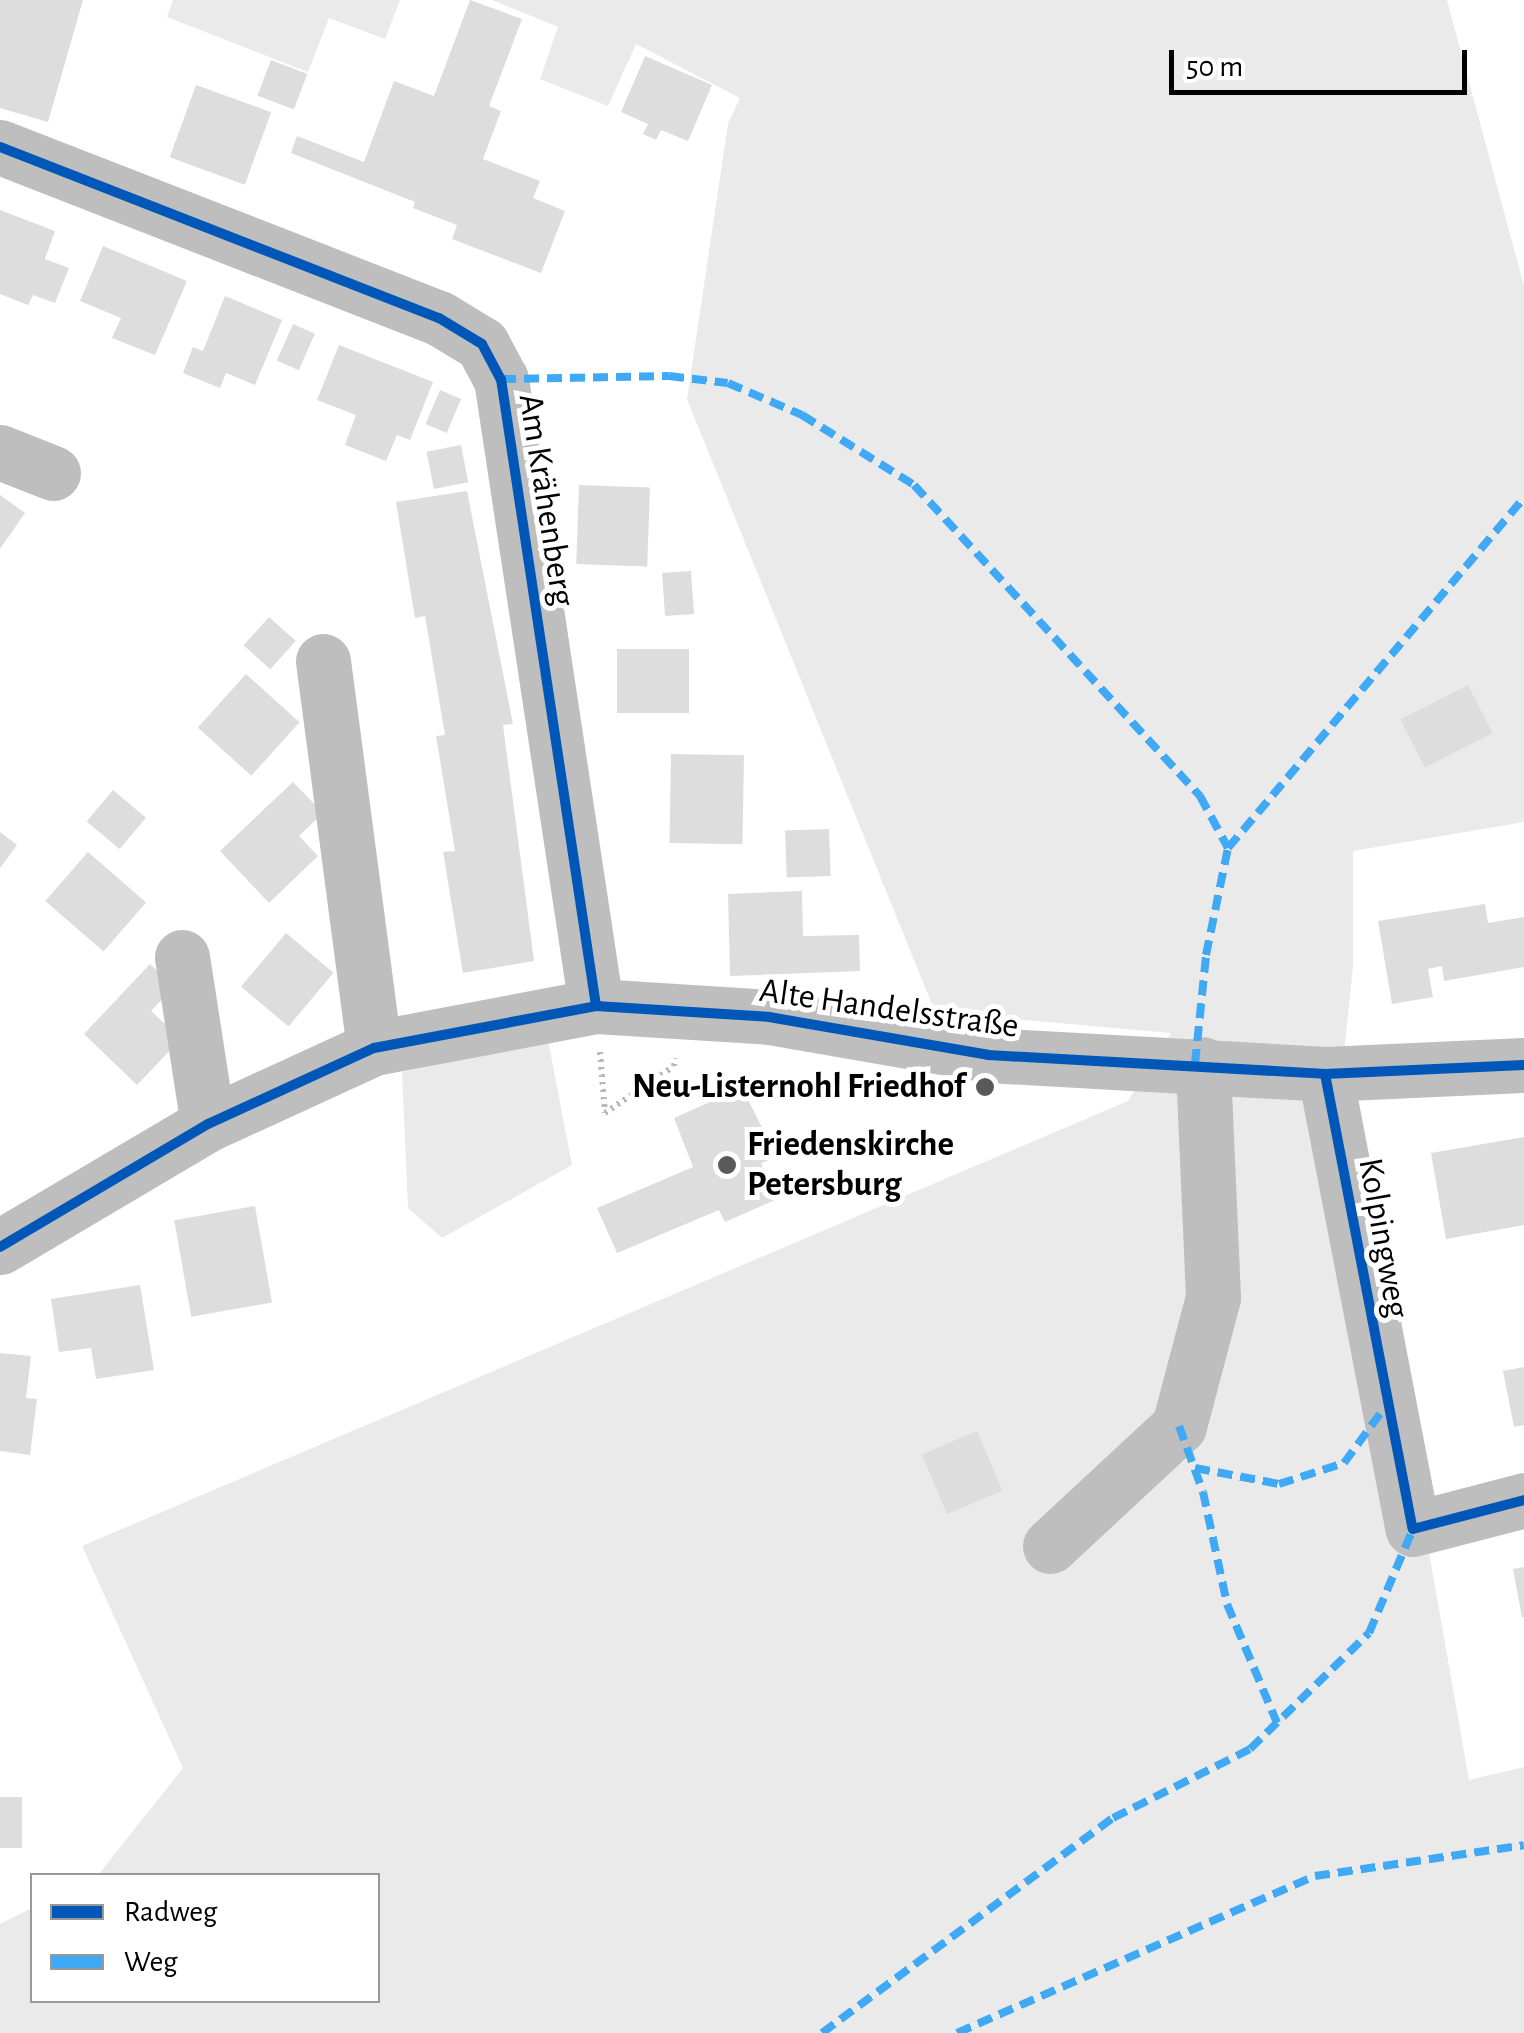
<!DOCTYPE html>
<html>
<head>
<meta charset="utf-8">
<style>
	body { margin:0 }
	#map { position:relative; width:1524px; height:2033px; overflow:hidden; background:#fff; font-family:"Alegreya Sans",sans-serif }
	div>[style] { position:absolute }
	.green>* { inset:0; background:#eaeaea }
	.building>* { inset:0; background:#ddd; transform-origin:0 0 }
	.path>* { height:6px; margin-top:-3px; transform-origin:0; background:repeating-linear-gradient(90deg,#b8b8b8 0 2.5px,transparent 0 7.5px) }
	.minor>* { height:55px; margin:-27.5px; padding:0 27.5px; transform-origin:27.5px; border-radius:27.5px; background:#bebebe }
	.quiet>* { height:8px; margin-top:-4px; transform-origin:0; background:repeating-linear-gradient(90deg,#3fa9f5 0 15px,transparent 0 23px) }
	.cycleway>* { height:10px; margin:-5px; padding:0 5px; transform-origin:5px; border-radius:5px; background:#0057b8 }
	.dots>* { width:28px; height:28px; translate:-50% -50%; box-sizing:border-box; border:5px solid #fff; border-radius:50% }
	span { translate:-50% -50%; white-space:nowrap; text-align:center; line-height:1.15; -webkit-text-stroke:10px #fff; paint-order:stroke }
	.street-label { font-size:35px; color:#000 }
	.poi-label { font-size:35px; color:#000; font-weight:700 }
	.right { translate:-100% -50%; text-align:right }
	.left { translate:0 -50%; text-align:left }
	.legend { position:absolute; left:30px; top:1873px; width:350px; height:130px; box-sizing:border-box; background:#fff; border:2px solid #999; margin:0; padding:12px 18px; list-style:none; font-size:30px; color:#000 }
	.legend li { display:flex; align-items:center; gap:20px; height:50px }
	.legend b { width:50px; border:2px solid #999 }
	.scale { position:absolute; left:1169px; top:50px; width:298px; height:45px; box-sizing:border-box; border:5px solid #000; border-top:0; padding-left:12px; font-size:30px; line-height:35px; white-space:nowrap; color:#000; -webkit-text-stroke:8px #fff; paint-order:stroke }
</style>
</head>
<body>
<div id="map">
	<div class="green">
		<div style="clip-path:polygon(173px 0,400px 0,385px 39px,329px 18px,308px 72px,167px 17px)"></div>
		<div style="clip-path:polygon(492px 0,1447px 0,1524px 286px,1524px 822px,1353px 851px,1353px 967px,1343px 1062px,1469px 1780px,1524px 1767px,1524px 2033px,0 2033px,0 1924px,32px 1908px,32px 2000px,378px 2000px,378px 1876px,98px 1875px,183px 1768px,82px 1546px,1128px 1101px,1171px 1033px,935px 1012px,687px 399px,728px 124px,740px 98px,636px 44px,608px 106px,540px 79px,558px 27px)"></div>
		<div style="clip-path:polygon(548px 1040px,572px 1165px,442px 1238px,408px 1208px,402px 1072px)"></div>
	</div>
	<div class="building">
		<div style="clip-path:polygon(0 0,83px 0,48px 122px,0 108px)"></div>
		<div style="clip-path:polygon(470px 0,522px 19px,489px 106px,501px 111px,483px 159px,540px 181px,533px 198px,565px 211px,541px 273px,452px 239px,457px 225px,413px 208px,415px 202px,291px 153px,297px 136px,364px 162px,394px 81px,434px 96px)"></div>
		<div style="clip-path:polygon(645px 56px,712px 85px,688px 141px,661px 130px,656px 140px,643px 134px,648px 124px,621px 112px)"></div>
		<div style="left:271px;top:60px;width:39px;height:38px;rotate:21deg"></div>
		<div style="left:196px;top:85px;width:80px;height:77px;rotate:20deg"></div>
		<div style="clip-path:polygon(0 210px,55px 231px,45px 259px,69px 268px,55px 303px,33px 295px,28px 305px,0 294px)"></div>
		<div style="clip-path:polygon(103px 246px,187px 281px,155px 355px,112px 338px,121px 318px,80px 301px)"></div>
		<div style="clip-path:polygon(225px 296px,282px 320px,255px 385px,226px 373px,220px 388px,183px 373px,193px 347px,203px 351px)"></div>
		<div style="left:293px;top:324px;width:24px;height:40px;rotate:24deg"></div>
		<div style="clip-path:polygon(339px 345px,433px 382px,410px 440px,397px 435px,386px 461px,345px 445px,356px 415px,317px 400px)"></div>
		<div style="left:440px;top:390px;width:23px;height:37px;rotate:23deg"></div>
		<div style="left:461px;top:445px;width:38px;height:35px;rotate:79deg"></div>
		<div style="left:579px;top:485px;width:71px;height:79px;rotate:2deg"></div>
		<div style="clip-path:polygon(467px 491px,513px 724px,503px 725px,534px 961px,463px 973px,443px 852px,455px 851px,436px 736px,445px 735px,425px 616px,415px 618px,396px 502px)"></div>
		<div style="clip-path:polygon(0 495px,25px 513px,0 549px)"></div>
		<div style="left:691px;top:571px;width:43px;height:29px;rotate:86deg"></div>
		<div style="left:269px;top:617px;width:36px;height:38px;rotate:42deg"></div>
		<div style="left:617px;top:649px;width:72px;height:64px"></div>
		<div style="left:246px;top:674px;width:72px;height:72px;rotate:42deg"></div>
		<div style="left:1468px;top:685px;width:54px;height:76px;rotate:63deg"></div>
		<div style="left:671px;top:754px;width:73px;height:89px;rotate:1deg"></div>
		<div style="clip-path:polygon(293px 782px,323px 813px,299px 836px,318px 856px,269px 903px,220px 851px)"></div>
		<div style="left:113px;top:790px;width:43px;height:41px;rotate:40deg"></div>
		<div style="left:829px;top:829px;width:47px;height:44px;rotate:88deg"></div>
		<div style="clip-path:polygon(0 832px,17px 845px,0 868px)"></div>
		<div style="left:88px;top:852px;width:77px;height:65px;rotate:41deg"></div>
		<div style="clip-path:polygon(802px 891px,803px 936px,859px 935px,860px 971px,730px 976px,728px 894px)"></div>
		<div style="clip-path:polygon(1485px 904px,1488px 923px,1524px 917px,1524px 967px,1444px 981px,1442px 966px,1428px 969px,1433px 997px,1392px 1004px,1378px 921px)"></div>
		<div style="left:286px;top:933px;width:62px;height:70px;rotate:40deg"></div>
		<div style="clip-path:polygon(150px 964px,174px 987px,151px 1011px,181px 1039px,137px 1085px,84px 1034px)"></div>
		<div style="clip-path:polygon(738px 1080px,777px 1157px,761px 1163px,775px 1200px,725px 1222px,719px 1210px,617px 1253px,597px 1208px,693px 1167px,674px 1118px,712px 1101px,716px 1089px)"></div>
		<div style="clip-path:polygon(1524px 1137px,1524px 1225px,1446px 1239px,1431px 1153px)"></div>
		<div style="left:255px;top:1206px;width:98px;height:82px;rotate:80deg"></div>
		<div style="clip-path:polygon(140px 1285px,154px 1370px,96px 1379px,91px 1348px,59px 1352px,51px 1299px)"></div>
		<div style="clip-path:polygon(0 1353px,31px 1356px,26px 1398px,37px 1399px,30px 1455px,0 1451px)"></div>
		<div style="clip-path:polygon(1524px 1367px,1524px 1425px,1514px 1427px,1503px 1371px)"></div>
		<div style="left:977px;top:1431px;width:65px;height:60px;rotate:67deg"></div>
		<div style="clip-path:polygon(1524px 1567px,1524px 1617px,1522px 1617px,1513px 1569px)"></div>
		<div style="left:0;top:1797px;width:22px;height:51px"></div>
	</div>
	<div class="path">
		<div style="left:600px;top:1052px;width:61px;rotate:85.3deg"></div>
		<div style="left:605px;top:1113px;width:83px;rotate:-34.3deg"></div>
		<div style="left:674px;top:1066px;width:8px;rotate:-83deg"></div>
	</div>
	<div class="minor">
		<div style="left:0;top:147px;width:471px;rotate:21.3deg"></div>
		<div style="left:439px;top:318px;width:50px;rotate:31.2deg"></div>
		<div style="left:482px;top:344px;width:40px;rotate:62deg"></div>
		<div style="left:501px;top:379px;width:634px;rotate:81.38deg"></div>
		<div style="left:0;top:452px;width:57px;rotate:21.6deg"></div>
		<div style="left:323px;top:661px;width:390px;rotate:82.5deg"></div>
		<div style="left:182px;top:957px;width:169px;rotate:81.2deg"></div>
		<div style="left:1325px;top:1074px;width:463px;rotate:79.1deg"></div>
		<div style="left:1413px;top:1529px;width:115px;rotate:-14.6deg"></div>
		<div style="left:0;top:1247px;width:242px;rotate:-30.6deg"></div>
		<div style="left:208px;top:1124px;width:183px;rotate:-24.6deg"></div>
		<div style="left:374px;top:1048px;width:226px;rotate:-10.7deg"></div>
		<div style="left:596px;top:1006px;width:173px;rotate:3.6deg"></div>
		<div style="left:769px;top:1017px;width:222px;rotate:9.8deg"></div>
		<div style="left:988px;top:1055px;width:338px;rotate:3.2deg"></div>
		<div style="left:1325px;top:1074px;width:199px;rotate:-2.6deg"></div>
		<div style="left:1050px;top:1546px;width:176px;rotate:-42.9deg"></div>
		<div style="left:1179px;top:1426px;width:133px;rotate:-75.2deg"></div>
		<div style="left:1213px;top:1297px;width:233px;rotate:-92.5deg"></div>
	</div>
	<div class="quiet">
		<div style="left:501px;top:379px;width:168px;rotate:-1deg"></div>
		<div style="left:669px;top:376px;width:59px;rotate:6.8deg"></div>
		<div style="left:728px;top:383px;width:81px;rotate:23.4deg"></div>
		<div style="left:802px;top:415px;width:132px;rotate:32deg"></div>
		<div style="left:914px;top:485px;width:423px;rotate:47.4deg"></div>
		<div style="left:1200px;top:796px;width:59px;rotate:61.7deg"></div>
		<div style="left:1195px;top:1064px;width:110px;rotate:-84.2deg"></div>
		<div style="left:1206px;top:955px;width:109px;rotate:-78.4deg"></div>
		<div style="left:1228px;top:848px;width:458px;rotate:-49.8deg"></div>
		<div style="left:1179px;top:1426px;width:70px;rotate:70deg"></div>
		<div style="left:1203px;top:1492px;width:115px;rotate:77.9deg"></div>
		<div style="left:1227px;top:1604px;width:129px;rotate:67.2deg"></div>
		<div style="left:1195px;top:1468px;width:86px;rotate:10.8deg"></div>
		<div style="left:1279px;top:1484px;width:68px;rotate:-17.9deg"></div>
		<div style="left:1344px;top:1463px;width:69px;rotate:-53.8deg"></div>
		<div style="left:822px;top:2033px;width:362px;rotate:-36.5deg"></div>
		<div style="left:1113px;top:1818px;width:153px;rotate:-26.7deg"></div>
		<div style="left:1250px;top:1749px;width:166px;rotate:-44.3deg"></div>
		<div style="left:1369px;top:1633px;width:113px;rotate:-67.1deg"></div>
		<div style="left:957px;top:2033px;width:391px;rotate:-23.7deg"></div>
		<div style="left:1315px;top:1876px;width:211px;rotate:-8.4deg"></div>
	</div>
	<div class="cycleway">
		<div style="left:0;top:147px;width:471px;rotate:21.3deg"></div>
		<div style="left:439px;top:318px;width:50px;rotate:31.2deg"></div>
		<div style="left:482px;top:344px;width:40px;rotate:62deg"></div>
		<div style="left:501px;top:379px;width:634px;rotate:81.38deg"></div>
		<div style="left:1325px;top:1074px;width:463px;rotate:79.1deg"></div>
		<div style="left:1413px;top:1529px;width:115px;rotate:-14.6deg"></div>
		<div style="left:0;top:1247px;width:242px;rotate:-30.6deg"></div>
		<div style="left:208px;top:1124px;width:183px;rotate:-24.6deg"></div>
		<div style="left:374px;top:1048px;width:226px;rotate:-10.7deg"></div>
		<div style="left:596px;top:1006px;width:173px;rotate:3.6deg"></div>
		<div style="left:769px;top:1017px;width:222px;rotate:9.8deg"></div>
		<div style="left:988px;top:1055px;width:338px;rotate:3.2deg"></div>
		<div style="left:1325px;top:1074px;width:199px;rotate:-2.6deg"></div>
	</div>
	<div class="dots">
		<div style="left:985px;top:1087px;background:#595959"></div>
		<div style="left:727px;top:1165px;background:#595959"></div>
	</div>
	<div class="street-label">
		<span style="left:546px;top:500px;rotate:81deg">Am Krähenberg</span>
		<span style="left:889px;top:1009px;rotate:8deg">Alte Handelsstraße</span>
		<span style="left:1383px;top:1238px;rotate:80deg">Kolpingweg</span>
	</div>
	<div class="poi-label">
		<span class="right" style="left:965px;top:1087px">Neu-Listernohl Friedhof</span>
		<span class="left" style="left:747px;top:1165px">Friedenskirche<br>Petersburg</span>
	</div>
	<ul class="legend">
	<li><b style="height:12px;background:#0057b8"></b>Radweg</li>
	<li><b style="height:12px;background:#3fa9f5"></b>Weg</li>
	</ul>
	<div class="scale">50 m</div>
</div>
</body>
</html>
